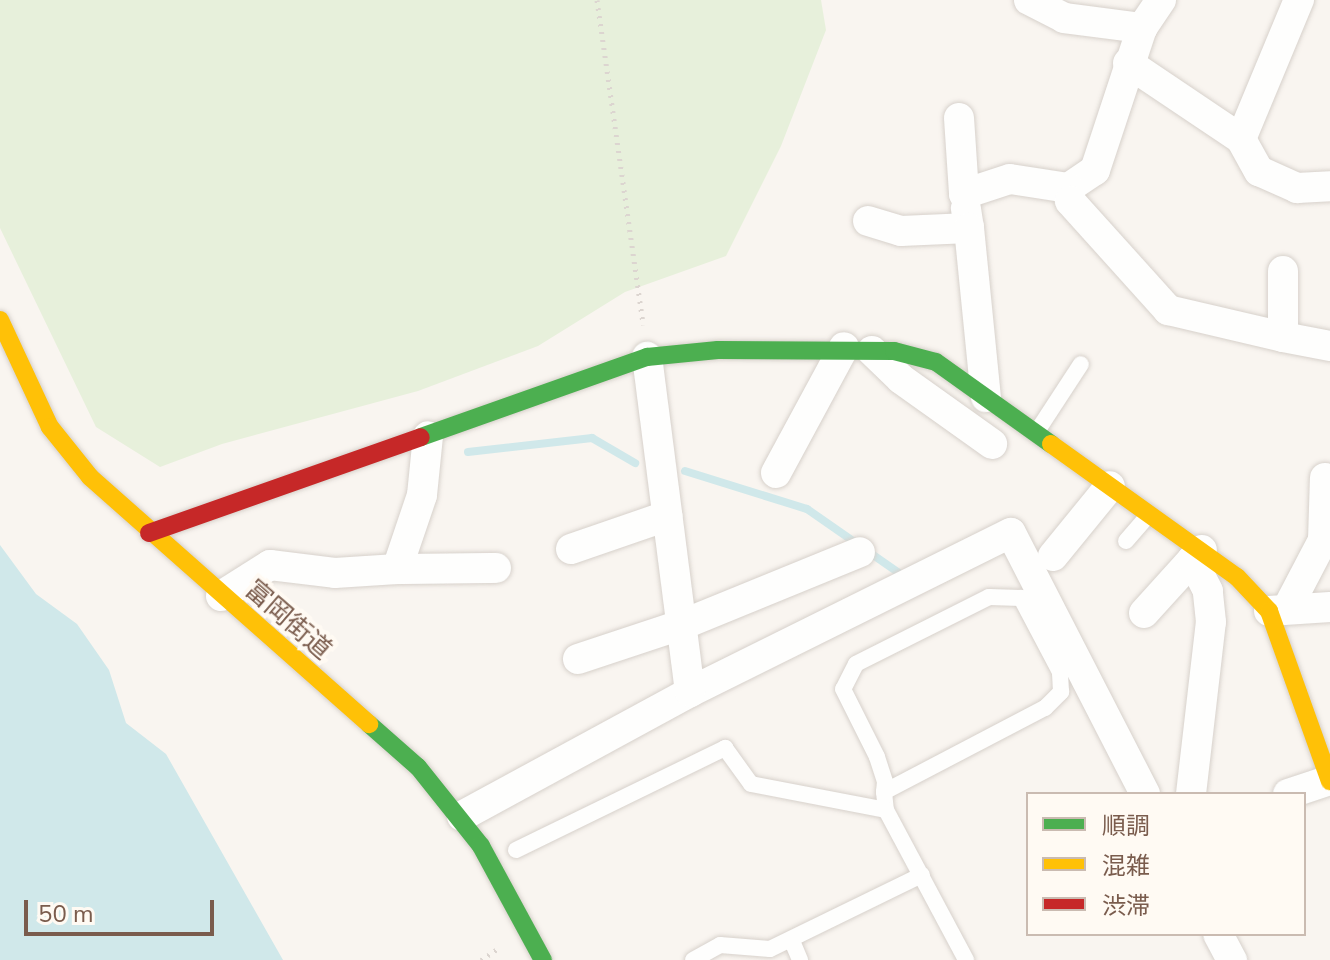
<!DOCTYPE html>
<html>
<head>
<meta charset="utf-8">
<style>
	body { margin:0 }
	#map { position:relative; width:1330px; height:960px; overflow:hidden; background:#f9f5f0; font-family:"Nunito Sans","Noto Sans JP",sans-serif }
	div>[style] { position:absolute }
	.green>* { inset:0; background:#e7f0db }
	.water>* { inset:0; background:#d0e8ea }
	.stream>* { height:8px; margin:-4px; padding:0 4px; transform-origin:4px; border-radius:4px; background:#d0e8ea }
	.path>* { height:5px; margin-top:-2.5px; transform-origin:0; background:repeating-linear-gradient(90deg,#dcd5d0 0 2px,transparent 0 8px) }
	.roads { filter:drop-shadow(0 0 2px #d7d1cb) drop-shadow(0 0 2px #d7d1cb) }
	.lane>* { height:16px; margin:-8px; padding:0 8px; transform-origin:8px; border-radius:8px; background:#fefefd }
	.street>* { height:30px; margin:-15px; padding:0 15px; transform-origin:15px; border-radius:15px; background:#fefefd }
	.fast>* { height:18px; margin:-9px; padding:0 9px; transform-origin:9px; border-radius:9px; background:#4caf50 }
	.slow>* { height:18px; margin:-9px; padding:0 9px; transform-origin:9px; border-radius:9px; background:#ffc107 }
	.jam>* { height:18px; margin:-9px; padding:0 9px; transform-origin:9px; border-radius:9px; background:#c62828 }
	span { translate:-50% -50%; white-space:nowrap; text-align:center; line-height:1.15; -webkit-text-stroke:8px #fffaf3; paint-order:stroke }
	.street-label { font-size:26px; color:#7a5c4d }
	.legend { position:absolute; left:1026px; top:792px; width:280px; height:144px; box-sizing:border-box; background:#fffaf3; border:2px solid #cabbb1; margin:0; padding:10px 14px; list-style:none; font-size:24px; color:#7a5c4d }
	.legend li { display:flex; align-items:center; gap:16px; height:40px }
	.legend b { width:40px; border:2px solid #cabbb1 }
	.scale { position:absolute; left:24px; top:900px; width:190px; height:36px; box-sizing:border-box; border:4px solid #7a5c4d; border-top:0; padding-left:10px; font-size:24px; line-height:28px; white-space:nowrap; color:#7a5c4d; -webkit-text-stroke:6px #fffaf3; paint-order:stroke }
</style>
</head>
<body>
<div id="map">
	<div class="green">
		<div style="clip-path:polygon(0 0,821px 0,826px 30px,781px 146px,726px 256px,625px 292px,538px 346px,418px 391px,222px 444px,160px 467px,96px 427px,0 228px)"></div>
	</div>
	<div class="water">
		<div style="clip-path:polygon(0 545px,36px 594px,77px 624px,109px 670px,126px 723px,166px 754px,283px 960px,0 960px)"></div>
	</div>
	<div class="stream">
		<div style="left:468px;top:452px;width:125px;rotate:-6.4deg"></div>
		<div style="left:592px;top:438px;width:50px;rotate:30.2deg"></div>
		<div style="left:685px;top:471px;width:128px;rotate:17.3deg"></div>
		<div style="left:807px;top:509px;width:116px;rotate:34.8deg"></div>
	</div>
	<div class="path">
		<div style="left:597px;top:0;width:328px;rotate:81.9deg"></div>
		<div style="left:481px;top:960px;width:22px;rotate:-34deg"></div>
	</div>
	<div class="roads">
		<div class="lane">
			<div style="left:1036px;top:433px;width:82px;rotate:-56.9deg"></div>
			<div style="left:1126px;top:541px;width:35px;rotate:-49deg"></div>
			<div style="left:884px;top:792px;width:182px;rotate:-27.6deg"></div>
			<div style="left:1045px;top:708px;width:23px;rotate:-45deg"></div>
			<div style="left:1061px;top:692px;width:20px;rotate:-93deg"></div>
			<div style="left:1060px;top:672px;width:84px;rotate:-117.8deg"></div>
			<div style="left:1021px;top:598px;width:32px;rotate:-178deg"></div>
			<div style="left:989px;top:597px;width:149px;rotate:153.3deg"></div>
			<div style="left:856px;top:664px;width:28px;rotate:117deg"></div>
			<div style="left:843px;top:689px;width:76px;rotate:63.4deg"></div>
			<div style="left:877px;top:757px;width:26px;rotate:72deg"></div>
			<div style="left:885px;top:782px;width:10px;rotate:96deg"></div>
			<div style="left:884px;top:792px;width:18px;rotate:84deg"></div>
			<div style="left:886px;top:810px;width:170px;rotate:61.9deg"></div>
			<div style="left:516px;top:850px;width:233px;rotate:-26deg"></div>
			<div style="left:725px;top:748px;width:44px;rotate:54.2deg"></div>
			<div style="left:751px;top:784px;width:137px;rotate:10.9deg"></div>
			<div style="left:792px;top:941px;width:21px;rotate:67deg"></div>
			<div style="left:693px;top:960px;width:31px;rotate:-29deg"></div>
			<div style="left:720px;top:945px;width:50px;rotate:4.6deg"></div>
			<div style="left:770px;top:949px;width:169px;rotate:-26deg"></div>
		</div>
		<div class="street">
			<div style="left:1029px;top:0;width:39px;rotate:27deg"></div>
			<div style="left:1064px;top:18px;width:79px;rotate:7.3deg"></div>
			<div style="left:1142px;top:28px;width:150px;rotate:108.3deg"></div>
			<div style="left:1095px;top:170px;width:32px;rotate:146deg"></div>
			<div style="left:1142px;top:28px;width:34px;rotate:-56deg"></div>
			<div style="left:1128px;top:63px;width:136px;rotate:33.9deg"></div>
			<div style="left:1241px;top:139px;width:37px;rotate:61deg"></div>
			<div style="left:1259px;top:171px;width:42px;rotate:24.1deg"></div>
			<div style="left:1297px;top:188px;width:33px;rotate:-3deg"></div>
			<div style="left:959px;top:118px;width:76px;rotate:86.2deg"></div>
			<div style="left:964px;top:194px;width:48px;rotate:-18.1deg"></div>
			<div style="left:1010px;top:179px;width:59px;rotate:8.8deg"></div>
			<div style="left:1068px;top:188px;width:13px;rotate:81deg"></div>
			<div style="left:1070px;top:201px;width:147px;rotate:48deg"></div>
			<div style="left:1168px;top:310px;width:118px;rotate:13.2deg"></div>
			<div style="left:1241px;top:139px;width:151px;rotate:-67.4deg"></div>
			<div style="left:868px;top:221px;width:34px;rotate:17deg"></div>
			<div style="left:901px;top:231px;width:68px;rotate:-2.5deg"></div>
			<div style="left:969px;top:228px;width:20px;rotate:-99deg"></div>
			<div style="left:969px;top:228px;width:170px;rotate:84.3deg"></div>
			<div style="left:1283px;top:271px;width:66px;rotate:90deg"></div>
			<div style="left:1283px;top:337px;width:48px;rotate:10.8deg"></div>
			<div style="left:872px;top:351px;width:40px;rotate:44deg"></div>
			<div style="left:901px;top:379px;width:112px;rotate:35.5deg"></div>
			<div style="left:776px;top:473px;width:143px;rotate:-61.6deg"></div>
			<div style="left:571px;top:549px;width:102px;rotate:-19deg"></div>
			<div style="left:1053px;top:556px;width:90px;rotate:-50.8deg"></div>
			<div style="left:397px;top:569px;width:99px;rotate:-0.6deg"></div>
			<div style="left:221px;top:596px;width:58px;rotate:-32.3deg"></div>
			<div style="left:270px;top:565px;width:65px;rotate:7deg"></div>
			<div style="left:335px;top:573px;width:62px;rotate:-3.7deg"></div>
			<div style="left:397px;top:569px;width:78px;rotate:-71.3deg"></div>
			<div style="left:422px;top:495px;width:59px;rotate:-84.2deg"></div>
			<div style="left:1287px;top:609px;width:78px;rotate:-62.4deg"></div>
			<div style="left:1323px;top:540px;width:62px;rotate:-88.2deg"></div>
			<div style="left:1269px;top:611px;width:61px;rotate:-3.8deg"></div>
			<div style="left:1144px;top:613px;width:72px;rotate:-47.8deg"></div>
			<div style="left:578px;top:659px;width:112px;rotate:-18.3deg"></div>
			<div style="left:684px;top:624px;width:190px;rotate:-22.2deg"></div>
			<div style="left:690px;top:692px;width:358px;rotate:-26.4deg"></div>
			<div style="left:1011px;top:533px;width:293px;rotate:62.8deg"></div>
			<div style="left:1191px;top:794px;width:173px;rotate:-83.4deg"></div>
			<div style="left:1211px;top:622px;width:31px;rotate:-96deg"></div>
			<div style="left:1208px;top:591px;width:35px;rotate:-117deg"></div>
			<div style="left:1192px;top:560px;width:14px;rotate:-45deg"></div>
			<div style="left:1288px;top:794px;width:44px;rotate:-18.4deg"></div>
			<div style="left:462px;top:816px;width:260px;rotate:-28.5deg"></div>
			<div style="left:690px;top:692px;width:338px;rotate:-97.3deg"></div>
			<div style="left:1218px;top:934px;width:30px;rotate:62deg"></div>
		</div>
		<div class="fast">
			<div style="left:421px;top:437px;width:240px;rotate:-19.5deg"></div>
			<div style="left:647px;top:357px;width:71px;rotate:-5.6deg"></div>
			<div style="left:718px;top:350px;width:176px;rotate:0.3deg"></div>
			<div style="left:894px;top:351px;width:43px;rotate:14.7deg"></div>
			<div style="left:936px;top:362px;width:141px;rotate:35.5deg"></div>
			<div style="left:369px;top:724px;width:65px;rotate:41.3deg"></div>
			<div style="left:418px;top:767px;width:101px;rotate:51.4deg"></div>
			<div style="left:481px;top:846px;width:130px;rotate:61.5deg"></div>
		</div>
		<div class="slow">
			<div style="left:0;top:320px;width:118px;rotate:65deg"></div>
			<div style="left:50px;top:427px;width:64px;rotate:51.3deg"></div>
			<div style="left:90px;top:477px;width:373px;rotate:41.5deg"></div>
			<div style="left:1051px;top:444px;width:229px;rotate:35.6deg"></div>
			<div style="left:1237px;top:577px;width:47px;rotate:46.7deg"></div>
			<div style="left:1269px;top:611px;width:181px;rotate:70.3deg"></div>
		</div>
		<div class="jam">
			<div style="left:149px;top:533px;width:288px;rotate:-19.4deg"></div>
		</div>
	</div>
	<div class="street-label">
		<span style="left:288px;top:620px;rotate:41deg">富岡街道</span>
	</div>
	<ul class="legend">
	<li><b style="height:10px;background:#4caf50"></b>順調</li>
	<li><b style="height:10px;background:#ffc107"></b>混雑</li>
	<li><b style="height:10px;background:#c62828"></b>渋滞</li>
	</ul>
	<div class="scale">50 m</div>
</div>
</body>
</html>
